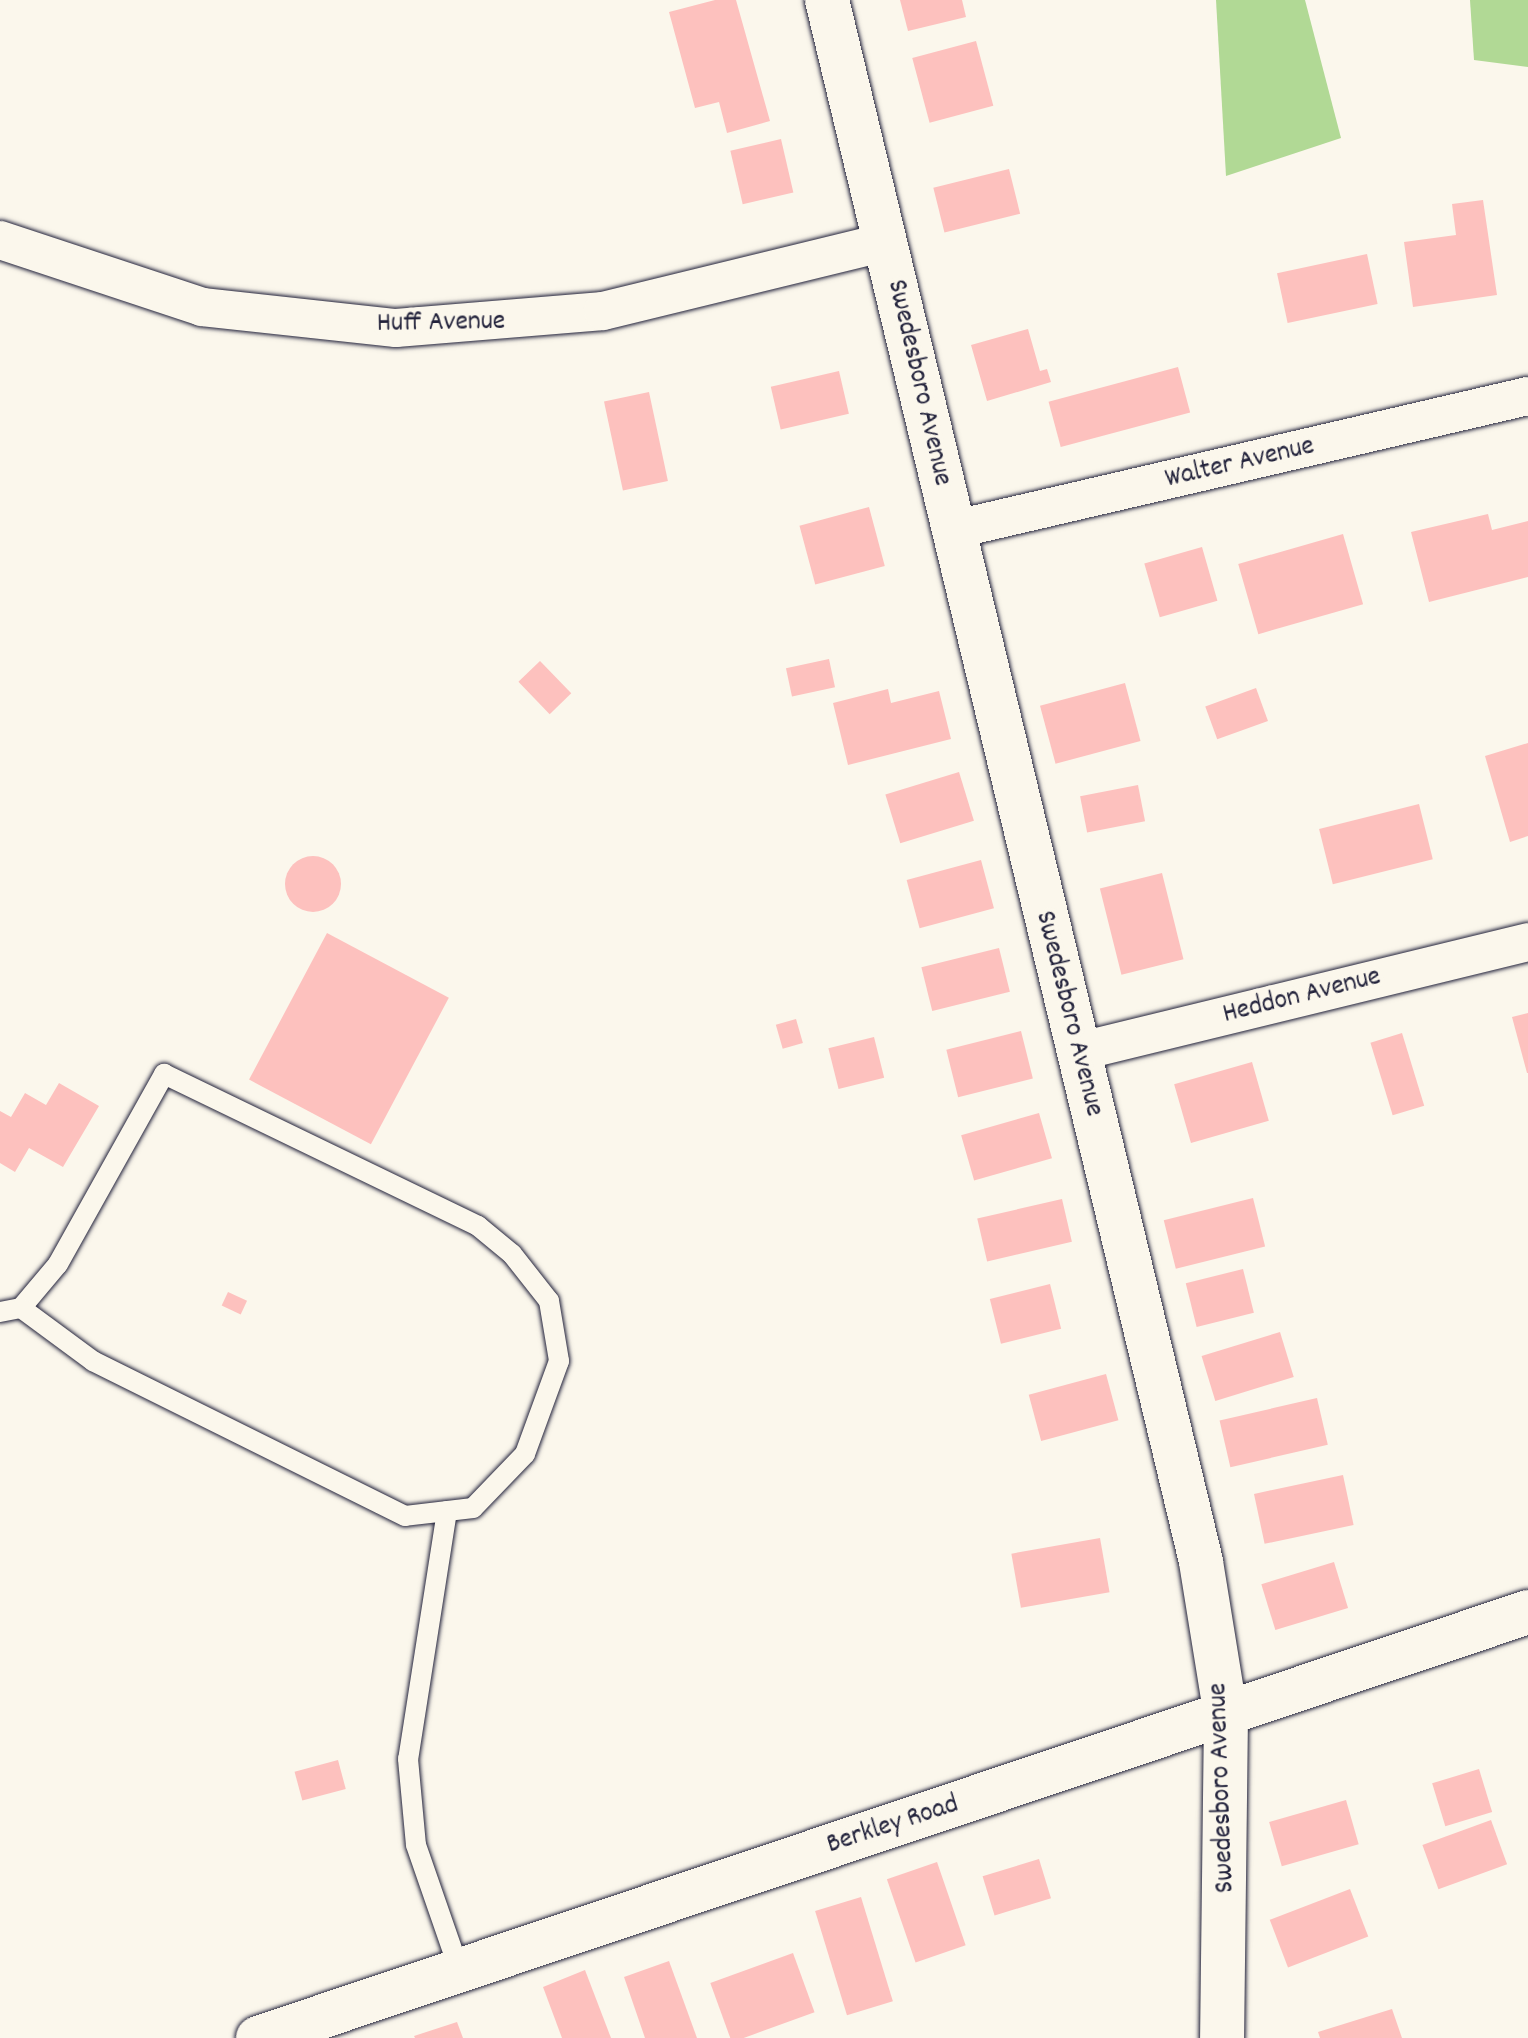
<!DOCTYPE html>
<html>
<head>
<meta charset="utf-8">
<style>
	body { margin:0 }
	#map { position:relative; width:1528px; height:2038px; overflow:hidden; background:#fbf7ec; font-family:Dekko,sans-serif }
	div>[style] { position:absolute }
	.green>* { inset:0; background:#b1d995 }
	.building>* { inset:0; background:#fdc1be; transform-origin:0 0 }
	.round { border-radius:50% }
	.roads { filter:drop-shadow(0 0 2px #22223b) drop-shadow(0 0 2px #22223b) }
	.service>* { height:20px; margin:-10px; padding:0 10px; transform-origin:10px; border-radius:10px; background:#fbf7ec }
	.minor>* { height:38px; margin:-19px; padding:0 19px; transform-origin:19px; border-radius:19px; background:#fbf7ec }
	.tertiary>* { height:44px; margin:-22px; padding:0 22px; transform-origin:22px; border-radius:22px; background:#fbf7ec }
	.secondary>* { height:44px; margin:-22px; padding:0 22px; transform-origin:22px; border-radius:22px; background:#fbf7ec }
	span { translate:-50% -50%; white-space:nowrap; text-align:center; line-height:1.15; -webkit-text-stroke:8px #fbf7ec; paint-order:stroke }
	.street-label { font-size:28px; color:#22223b }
</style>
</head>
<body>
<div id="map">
	<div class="green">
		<div style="clip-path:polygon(1216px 0,1305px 0,1341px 138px,1226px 176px)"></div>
		<div style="clip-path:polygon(1470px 0,1528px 0,1528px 67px,1474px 60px)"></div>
	</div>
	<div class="building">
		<div style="clip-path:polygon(715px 0,736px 0,770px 121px,727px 133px,719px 102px,695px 108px,669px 12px)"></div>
		<div style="clip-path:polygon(900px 0,962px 0,966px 17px,908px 31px)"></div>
		<div style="left:976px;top:41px;width:67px;height:66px;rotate:75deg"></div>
		<div style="left:781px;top:139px;width:55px;height:52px;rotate:77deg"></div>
		<div style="left:1009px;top:169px;width:46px;height:78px;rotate:76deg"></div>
		<div style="clip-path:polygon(1483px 200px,1497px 295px,1413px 307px,1404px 242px,1456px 235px,1452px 204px)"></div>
		<div style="left:1367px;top:254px;width:51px;height:92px;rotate:78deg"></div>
		<div style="clip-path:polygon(1028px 329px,1040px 371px,1047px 369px,1051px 382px,987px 401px,971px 345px)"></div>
		<div style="left:1178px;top:367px;width:47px;height:134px;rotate:75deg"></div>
		<div style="left:839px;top:371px;width:44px;height:70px;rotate:77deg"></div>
		<div style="left:649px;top:392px;width:91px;height:46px;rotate:78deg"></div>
		<div style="left:869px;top:507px;width:61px;height:72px;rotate:75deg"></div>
		<div style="clip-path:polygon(1488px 514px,1492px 530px,1528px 521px,1528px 577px,1429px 602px,1411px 532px)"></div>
		<div style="left:1343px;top:534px;width:73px;height:109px;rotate:74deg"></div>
		<div style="left:1202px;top:547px;width:56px;height:60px;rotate:74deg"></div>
		<div style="left:829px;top:659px;width:29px;height:44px;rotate:78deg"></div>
		<div style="left:540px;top:661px;width:45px;height:30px;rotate:46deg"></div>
		<div style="left:1125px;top:683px;width:60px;height:88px;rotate:75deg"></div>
		<div style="left:1256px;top:688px;width:35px;height:54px;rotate:70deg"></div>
		<div style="clip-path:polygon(888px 689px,891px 703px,939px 691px,951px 739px,848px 765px,833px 703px)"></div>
		<div style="clip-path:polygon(1528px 743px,1528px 836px,1510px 842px,1485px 756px)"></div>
		<div style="left:959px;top:772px;width:51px;height:77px;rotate:73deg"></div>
		<div style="left:1138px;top:785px;width:37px;height:59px;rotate:79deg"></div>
		<div style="left:1419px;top:804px;width:57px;height:103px;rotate:76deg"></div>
		<div class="round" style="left:285px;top:856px;width:56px;height:56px"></div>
		<div style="left:981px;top:860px;width:50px;height:77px;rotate:75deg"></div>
		<div style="left:1162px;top:873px;width:89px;height:64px;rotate:76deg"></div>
		<div style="left:327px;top:933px;width:138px;height:166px;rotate:28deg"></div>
		<div style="left:999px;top:948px;width:45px;height:80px;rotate:76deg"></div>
		<div style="clip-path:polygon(1528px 1013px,1528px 1073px,1527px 1073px,1512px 1017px)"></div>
		<div style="left:796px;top:1019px;width:25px;height:21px;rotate:74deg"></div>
		<div style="left:1021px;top:1031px;width:49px;height:77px;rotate:76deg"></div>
		<div style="left:1402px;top:1033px;width:76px;height:33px;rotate:73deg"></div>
		<div style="left:874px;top:1037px;width:42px;height:47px;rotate:76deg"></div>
		<div style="left:1252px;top:1062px;width:61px;height:81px;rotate:74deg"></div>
		<div style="clip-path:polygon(59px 1083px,99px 1106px,63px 1167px,29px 1148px,15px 1172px,0 1163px,0 1111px,11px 1117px,25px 1093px,46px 1105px)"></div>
		<div style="left:1039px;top:1113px;width:47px;height:81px;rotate:74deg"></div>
		<div style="left:1253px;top:1198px;width:50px;height:92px;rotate:76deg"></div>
		<div style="left:1062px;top:1199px;width:44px;height:87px;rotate:77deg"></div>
		<div style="left:1243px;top:1269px;width:45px;height:59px;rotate:76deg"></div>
		<div style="left:1050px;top:1284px;width:46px;height:62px;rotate:76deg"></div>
		<div style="left:228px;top:1292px;width:21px;height:15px;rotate:25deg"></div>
		<div style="left:1280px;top:1332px;width:47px;height:82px;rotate:73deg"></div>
		<div style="left:1106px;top:1374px;width:48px;height:80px;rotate:75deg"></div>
		<div style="left:1317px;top:1398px;width:48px;height:100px;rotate:77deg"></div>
		<div style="left:1343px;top:1475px;width:51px;height:91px;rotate:78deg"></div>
		<div style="left:1100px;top:1538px;width:55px;height:90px;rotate:80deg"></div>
		<div style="left:1334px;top:1562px;width:48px;height:76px;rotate:73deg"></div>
		<div style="left:338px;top:1760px;width:30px;height:45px;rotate:75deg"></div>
		<div style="left:1479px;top:1769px;width:45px;height:49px;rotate:73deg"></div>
		<div style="left:1346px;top:1800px;width:46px;height:80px;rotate:74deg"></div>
		<div style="left:1491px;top:1820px;width:47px;height:73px;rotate:70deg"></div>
		<div style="left:1039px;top:1859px;width:41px;height:59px;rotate:73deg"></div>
		<div style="left:937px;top:1862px;width:88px;height:53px;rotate:71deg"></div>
		<div style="left:1350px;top:1889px;width:51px;height:86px;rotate:69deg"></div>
		<div style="left:861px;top:1897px;width:109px;height:48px;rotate:73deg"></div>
		<div style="left:793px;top:1953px;width:63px;height:88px;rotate:70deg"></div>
		<div style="clip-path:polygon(669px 1961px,697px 2038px,645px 2038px,624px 1977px)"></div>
		<div style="clip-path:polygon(585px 1970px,611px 2038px,562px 2038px,543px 1987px)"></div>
		<div style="clip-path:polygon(1392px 2009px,1402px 2038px,1320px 2038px,1318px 2032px)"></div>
		<div style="clip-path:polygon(457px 2022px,463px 2038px,415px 2038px,414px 2036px)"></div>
	</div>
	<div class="roads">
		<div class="service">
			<div style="left:0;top:1312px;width:21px;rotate:-11deg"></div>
			<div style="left:21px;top:1308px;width:57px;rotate:-49.9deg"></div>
			<div style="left:58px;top:1264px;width:218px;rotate:-60.8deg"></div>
			<div style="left:164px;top:1074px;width:349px;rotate:25.8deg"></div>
			<div style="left:478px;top:1226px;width:44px;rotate:39.5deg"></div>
			<div style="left:512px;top:1254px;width:60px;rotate:51.8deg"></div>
			<div style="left:549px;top:1301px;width:61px;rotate:80.5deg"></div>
			<div style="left:559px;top:1361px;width:99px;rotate:110.1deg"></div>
			<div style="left:525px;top:1454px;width:75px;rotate:133.9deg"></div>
			<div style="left:473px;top:1508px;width:68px;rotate:173.3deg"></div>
			<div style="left:405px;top:1516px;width:348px;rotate:-153.6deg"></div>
			<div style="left:93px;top:1361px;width:89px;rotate:-143.6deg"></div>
			<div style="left:447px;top:1511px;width:251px;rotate:98.9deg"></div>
			<div style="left:408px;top:1759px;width:86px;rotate:84.7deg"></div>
			<div style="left:416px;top:1845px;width:131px;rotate:70.9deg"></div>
		</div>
		<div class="minor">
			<div style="left:0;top:240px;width:213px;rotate:18.3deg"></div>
			<div style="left:202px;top:307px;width:195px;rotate:6.2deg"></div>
			<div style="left:396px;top:328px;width:208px;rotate:-4.7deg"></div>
			<div style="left:603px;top:311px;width:291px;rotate:-13.7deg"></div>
			<div style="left:952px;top:530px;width:591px;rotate:-13.1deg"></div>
			<div style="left:1077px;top:1052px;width:464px;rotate:-13.7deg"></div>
		</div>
		<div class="tertiary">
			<div style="left:827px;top:0;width:1606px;rotate:76.53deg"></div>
			<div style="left:1201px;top:1562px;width:156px;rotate:80.8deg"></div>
			<div style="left:1226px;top:1716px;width:322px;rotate:90.7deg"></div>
		</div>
		<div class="secondary">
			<div style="left:258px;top:2038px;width:1340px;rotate:-18.54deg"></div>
		</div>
	</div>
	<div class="street-label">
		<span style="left:441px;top:324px;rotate:-1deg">Huff Avenue</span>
		<span style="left:918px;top:383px;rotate:77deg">Swedesboro Avenue</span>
		<span style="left:1240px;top:464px;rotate:-13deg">Walter Avenue</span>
		<span style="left:1302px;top:997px;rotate:-14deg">Heddon Avenue</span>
		<span style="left:1068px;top:1014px;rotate:76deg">Swedesboro Avenue</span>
		<span style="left:1223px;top:1788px;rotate:-92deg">Swedesboro Avenue</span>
		<span style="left:893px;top:1826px;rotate:-18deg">Berkley Road</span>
	</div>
</div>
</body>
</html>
